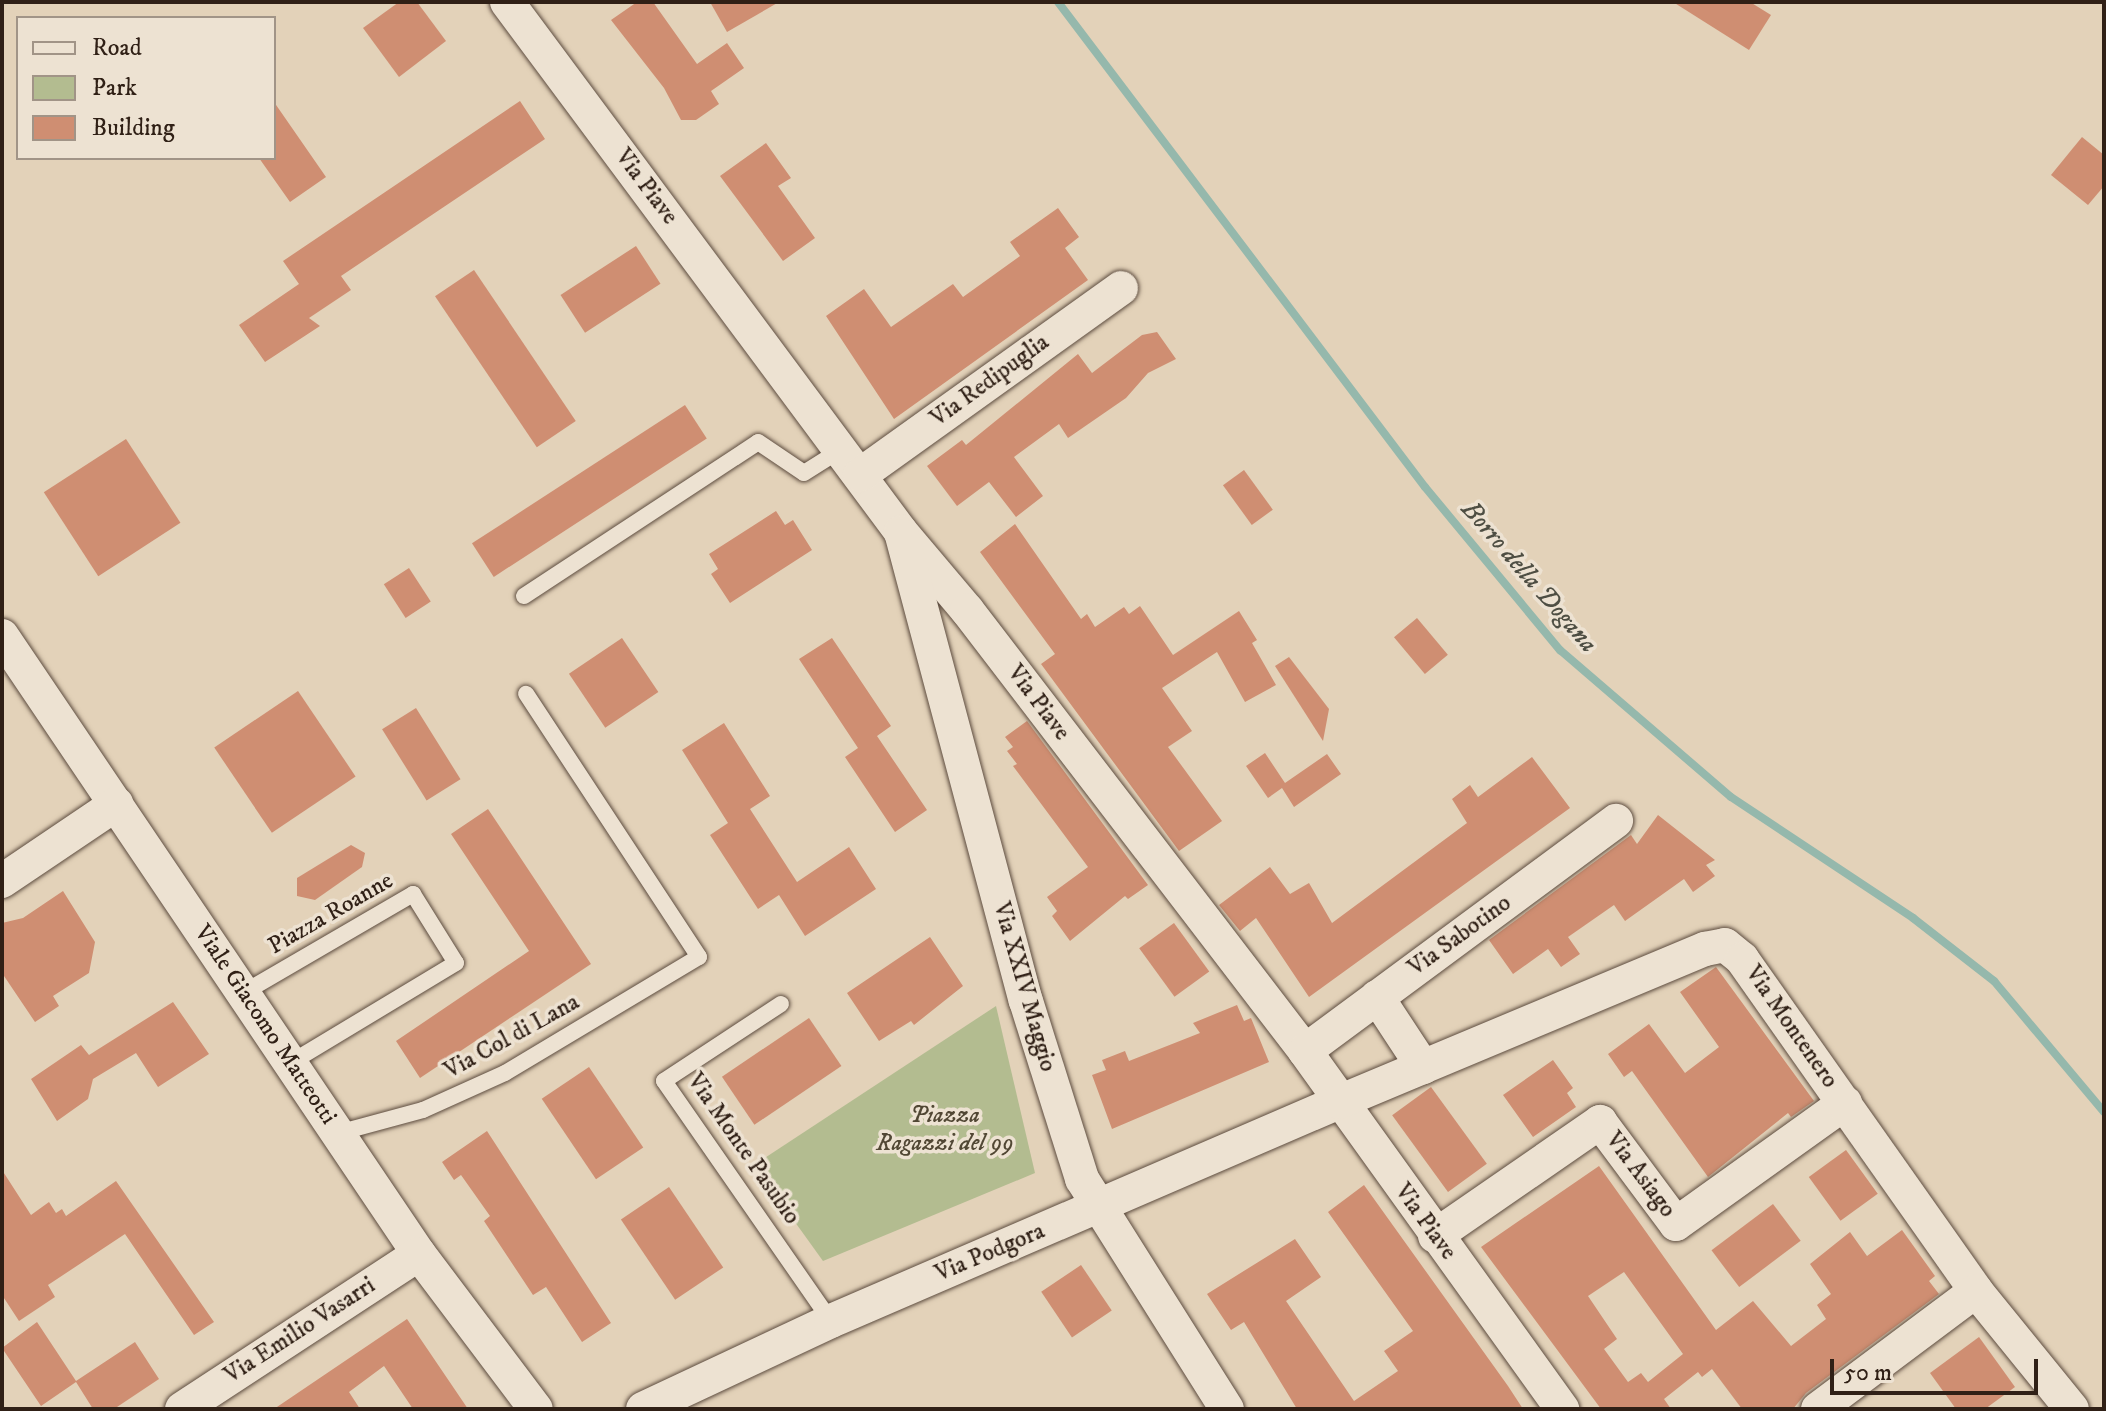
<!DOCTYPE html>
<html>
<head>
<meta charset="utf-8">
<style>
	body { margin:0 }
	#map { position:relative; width:2106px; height:1411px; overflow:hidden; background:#e3d2b9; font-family:"IM FELL DW Pica",serif }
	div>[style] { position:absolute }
	.green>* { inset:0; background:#b3bc90 }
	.stream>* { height:8px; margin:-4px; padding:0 4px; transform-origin:4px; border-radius:4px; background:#95b8ac }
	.building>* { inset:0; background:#cf8e72; transform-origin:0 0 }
	.roads { filter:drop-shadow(0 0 2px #5d4c3f) drop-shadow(0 0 2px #5d4c3f) }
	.service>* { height:16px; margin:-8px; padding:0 8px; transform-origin:8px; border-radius:8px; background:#ede2d2 }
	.minor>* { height:34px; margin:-17px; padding:0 17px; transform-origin:17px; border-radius:17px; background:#ede2d2 }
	span { translate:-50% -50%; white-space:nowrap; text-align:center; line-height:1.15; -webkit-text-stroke:7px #ede2d2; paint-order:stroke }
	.street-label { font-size:24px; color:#302016 }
	.park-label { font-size:24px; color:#514734; font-style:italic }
	.water-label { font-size:26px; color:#4e4e43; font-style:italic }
	.frame { position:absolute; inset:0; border:4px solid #302016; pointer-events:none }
	.legend { position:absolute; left:16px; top:16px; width:260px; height:144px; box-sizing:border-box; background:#ede2d2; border:2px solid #a19487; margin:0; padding:10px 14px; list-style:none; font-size:24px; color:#302016 }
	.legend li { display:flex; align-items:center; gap:16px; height:40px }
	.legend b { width:40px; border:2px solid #a19487 }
	.scale { position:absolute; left:1830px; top:1359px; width:208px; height:36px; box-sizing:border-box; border:4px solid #302016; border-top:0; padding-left:10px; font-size:24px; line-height:28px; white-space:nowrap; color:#302016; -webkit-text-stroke:6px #ede2d2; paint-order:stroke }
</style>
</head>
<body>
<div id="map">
	<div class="green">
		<div style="clip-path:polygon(996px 1006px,1035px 1173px,823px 1261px,754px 1165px)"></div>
	</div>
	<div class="stream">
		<div style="left:1058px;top:2px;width:608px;rotate:52.89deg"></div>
		<div style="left:1425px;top:487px;width:212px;rotate:50.4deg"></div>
		<div style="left:1560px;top:650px;width:225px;rotate:40.7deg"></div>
		<div style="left:1731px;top:797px;width:219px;rotate:33.6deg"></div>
		<div style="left:1913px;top:918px;width:103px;rotate:37.9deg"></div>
		<div style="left:1994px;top:981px;width:171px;rotate:50deg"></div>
	</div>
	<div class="building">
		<div style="clip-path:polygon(399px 2px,417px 2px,446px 41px,399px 77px,363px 28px)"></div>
		<div style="clip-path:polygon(637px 2px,653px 2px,697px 64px,727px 43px,744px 68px,711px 91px,719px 104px,696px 120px,681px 120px,664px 88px,611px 20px)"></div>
		<div style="clip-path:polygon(710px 2px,779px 2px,727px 32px)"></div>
		<div style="clip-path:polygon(1673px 2px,1750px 2px,1771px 15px,1749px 50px)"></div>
		<div style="clip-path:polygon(520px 101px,545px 139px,341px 276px,351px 290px,309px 318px,320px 326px,265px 362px,239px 325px,299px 284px,283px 261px)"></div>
		<div style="clip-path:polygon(274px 102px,326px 177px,290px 202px,259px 158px,274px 158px)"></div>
		<div style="clip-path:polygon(2082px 137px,2104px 155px,2104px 186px,2088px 205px,2051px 175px)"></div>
		<div style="clip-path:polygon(766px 143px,791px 178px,778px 186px,815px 238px,783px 261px,720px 176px)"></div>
		<div style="clip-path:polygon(1058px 208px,1079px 237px,1065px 248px,1088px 280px,894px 419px,826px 316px,864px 289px,891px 327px,953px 284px,963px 297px,1020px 256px,1010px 242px)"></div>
		<div style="left:636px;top:246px;width:45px;height:90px;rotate:57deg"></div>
		<div style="left:474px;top:270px;width:182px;height:47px;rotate:56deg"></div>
		<div style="clip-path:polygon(1157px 332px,1176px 359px,1148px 373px,1126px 398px,1068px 438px,1059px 424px,1014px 457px,1043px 496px,1016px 517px,989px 482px,957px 506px,927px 466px,962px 440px,966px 445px,1078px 354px,1092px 373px,1142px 335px)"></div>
		<div style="left:685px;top:405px;width:40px;height:254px;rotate:57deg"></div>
		<div style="left:126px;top:439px;width:100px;height:98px;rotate:57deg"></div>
		<div style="left:1244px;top:470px;width:49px;height:26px;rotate:54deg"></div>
		<div style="clip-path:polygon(776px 511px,785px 525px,793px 520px,812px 550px,730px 603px,711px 574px,718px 569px,709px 554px)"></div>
		<div style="clip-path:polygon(1015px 524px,1081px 619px,1087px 614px,1095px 627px,1124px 607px,1129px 614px,1140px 606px,1173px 655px,1239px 611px,1257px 640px,1252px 643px,1276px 685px,1245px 702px,1217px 652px,1162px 688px,1192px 731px,1168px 747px,1222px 821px,1179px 851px,1041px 664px,1055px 654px,980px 552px)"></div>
		<div style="left:409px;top:568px;width:40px;height:30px;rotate:57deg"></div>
		<div style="left:1417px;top:618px;width:48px;height:30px;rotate:50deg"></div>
		<div style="left:622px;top:638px;width:65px;height:64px;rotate:56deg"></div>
		<div style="clip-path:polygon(832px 638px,891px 726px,877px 736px,927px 810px,895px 832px,845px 757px,858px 748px,799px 659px)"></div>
		<div style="clip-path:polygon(1289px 657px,1329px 709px,1323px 741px,1275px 666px)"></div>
		<div style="left:298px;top:691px;width:103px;height:101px;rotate:56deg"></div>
		<div style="left:416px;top:708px;width:84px;height:40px;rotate:58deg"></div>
		<div style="clip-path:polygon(1027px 721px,1148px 885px,1128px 899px,1125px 896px,1070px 941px,1052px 916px,1057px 911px,1047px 897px,1088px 867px,1013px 766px,1017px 764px,1007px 751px,1013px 747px,1005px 737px)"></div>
		<div style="clip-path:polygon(724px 723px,770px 796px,750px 809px,797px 882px,849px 847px,876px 889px,805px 936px,779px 895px,758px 909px,710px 835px,728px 823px,682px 750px)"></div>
		<div style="clip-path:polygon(1265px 753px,1285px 783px,1327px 754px,1341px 774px,1294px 807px,1282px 788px,1268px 798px,1246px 766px)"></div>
		<div style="clip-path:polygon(1532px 757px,1570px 808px,1309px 997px,1256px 918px,1240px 931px,1219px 905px,1270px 867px,1290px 894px,1309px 883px,1332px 923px,1467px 823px,1452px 799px,1470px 785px,1478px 797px)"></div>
		<div style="clip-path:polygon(488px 809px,591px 964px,420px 1078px,396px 1041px,529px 951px,451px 834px)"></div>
		<div style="clip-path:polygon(1658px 815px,1715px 860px,1706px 865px,1715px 876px,1693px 892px,1684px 879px,1625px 921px,1614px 905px,1568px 937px,1580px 954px,1561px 967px,1548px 949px,1513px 974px,1489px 940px,1631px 835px,1637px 844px)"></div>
		<div style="clip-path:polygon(351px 845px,365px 853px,362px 867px,315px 900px,297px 896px,297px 878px)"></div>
		<div style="clip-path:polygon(63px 891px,95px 942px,89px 973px,53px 996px,59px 1006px,35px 1022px,2px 973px,2px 923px,23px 918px)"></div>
		<div style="left:1174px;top:923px;width:60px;height:43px;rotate:54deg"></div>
		<div style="clip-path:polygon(930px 937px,963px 986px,914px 1025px,911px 1021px,879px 1041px,847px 993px)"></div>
		<div style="clip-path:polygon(1716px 967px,1814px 1101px,1791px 1117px,1788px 1113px,1708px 1177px,1632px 1071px,1624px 1077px,1608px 1054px,1649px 1024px,1685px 1073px,1719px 1047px,1680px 992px)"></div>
		<div style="clip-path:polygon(173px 1002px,209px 1054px,158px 1087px,136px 1053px,93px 1079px,88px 1099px,57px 1121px,31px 1079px,81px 1045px,89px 1055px)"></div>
		<div style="clip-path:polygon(1237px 1005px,1244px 1021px,1251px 1018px,1269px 1062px,1112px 1129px,1092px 1075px,1106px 1070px,1102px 1060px,1125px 1051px,1129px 1061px,1200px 1033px,1193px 1023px)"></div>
		<div style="left:809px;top:1018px;width:58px;height:105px;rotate:56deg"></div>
		<div style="clip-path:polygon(1553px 1060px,1573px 1088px,1567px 1093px,1576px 1107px,1533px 1137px,1503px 1095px)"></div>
		<div style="left:589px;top:1067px;width:97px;height:57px;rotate:56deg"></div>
		<div style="left:1431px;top:1087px;width:95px;height:48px;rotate:54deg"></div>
		<div style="clip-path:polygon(487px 1131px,611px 1323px,582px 1342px,546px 1287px,533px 1295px,484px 1221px,490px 1216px,461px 1175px,454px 1180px,442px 1162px)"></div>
		<div style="left:1846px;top:1150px;width:54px;height:46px;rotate:54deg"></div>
		<div style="clip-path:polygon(evenodd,1599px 1166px,1716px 1330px,1753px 1301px,1791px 1346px,1826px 1319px,1817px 1305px,1831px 1294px,1810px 1264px,1850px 1232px,1867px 1256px,1902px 1230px,1935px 1276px,1929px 1281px,1939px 1294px,1806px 1393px,1793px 1409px,1742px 1409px,1712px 1369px,1702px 1377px,1698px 1372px,1664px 1399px,1671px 1409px,1601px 1409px,1481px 1247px,1599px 1166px,1624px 1272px,1683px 1354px,1648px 1382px,1641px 1373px,1628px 1382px,1604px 1349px,1617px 1339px,1588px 1296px,1624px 1272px)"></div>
		<div style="clip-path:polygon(2px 1170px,31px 1215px,49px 1202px,56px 1213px,62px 1209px,66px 1216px,116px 1181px,214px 1322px,194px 1335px,125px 1234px,48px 1285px,55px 1297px,19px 1321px,2px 1295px)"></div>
		<div style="clip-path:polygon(1364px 1185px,1508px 1386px,1523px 1409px,1297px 1409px,1244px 1322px,1231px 1330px,1207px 1294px,1295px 1239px,1321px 1277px,1286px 1301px,1354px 1401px,1398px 1371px,1384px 1351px,1413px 1331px,1328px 1212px)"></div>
		<div style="left:669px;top:1187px;width:97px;height:58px;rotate:56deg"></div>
		<div style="left:1773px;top:1204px;width:46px;height:77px;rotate:53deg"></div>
		<div style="left:1081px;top:1265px;width:55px;height:48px;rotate:56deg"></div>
		<div style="clip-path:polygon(407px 1319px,468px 1409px,413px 1409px,384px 1366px,349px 1392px,360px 1409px,274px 1409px)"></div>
		<div style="clip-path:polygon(37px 1322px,76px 1381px,135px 1342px,159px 1379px,114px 1409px,93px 1409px,76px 1382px,41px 1406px,2px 1348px)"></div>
		<div style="clip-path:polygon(1979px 1337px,2015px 1387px,1985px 1409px,1956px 1409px,1930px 1373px)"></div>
	</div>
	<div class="roads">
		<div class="service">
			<div style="left:524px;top:596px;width:280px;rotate:-33.3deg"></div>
			<div style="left:758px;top:442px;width:55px;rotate:34deg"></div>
			<div style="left:804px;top:473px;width:45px;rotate:-32.3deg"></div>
			<div style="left:243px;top:993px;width:197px;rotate:-30.2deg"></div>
			<div style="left:413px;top:894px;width:81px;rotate:58.1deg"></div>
			<div style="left:456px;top:963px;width:194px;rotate:148.9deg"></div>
			<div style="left:781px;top:1004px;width:140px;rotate:146.7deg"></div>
			<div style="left:664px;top:1081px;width:292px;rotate:55.2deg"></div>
			<div style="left:338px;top:1133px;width:88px;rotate:-15.1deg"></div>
			<div style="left:423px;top:1110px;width:90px;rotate:-24.3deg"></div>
			<div style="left:505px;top:1073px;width:226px;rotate:-30.9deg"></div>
			<div style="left:699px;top:957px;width:315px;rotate:-123.3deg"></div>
		</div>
		<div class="minor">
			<div style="left:507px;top:2px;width:660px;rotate:53.37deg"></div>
			<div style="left:901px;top:532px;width:102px;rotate:49.8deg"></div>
			<div style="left:967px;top:610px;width:556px;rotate:52.53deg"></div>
			<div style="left:1305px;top:1051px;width:441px;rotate:54.3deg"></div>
			<div style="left:860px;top:475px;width:321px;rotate:-35.6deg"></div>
			<div style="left:902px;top:536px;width:481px;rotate:75.1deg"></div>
			<div style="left:1026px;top:1001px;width:187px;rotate:72.5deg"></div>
			<div style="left:1082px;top:1179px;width:272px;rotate:57.8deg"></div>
			<div style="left:2px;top:636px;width:746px;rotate:55.99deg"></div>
			<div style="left:419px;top:1254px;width:194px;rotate:53deg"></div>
			<div style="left:2px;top:881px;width:138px;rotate:-34deg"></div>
			<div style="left:1377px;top:997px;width:84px;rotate:56.7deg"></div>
			<div style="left:1305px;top:1051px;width:387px;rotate:-36.5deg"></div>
			<div style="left:1435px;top:1236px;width:201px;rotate:-34.6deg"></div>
			<div style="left:1600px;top:1122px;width:127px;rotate:53.3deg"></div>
			<div style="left:1676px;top:1224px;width:208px;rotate:-35.6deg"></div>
			<div style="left:182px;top:1409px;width:283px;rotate:-33.2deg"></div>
			<div style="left:643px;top:1409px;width:208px;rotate:-25.1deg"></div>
			<div style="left:831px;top:1321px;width:553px;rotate:-23.32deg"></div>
			<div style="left:1339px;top:1102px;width:397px;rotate:-22.7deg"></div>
			<div style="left:1705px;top:949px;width:20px;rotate:-11deg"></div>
			<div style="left:1725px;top:945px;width:22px;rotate:39deg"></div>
			<div style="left:1742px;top:959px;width:406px;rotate:54.8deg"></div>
			<div style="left:1976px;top:1291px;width:152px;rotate:50.9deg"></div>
			<div style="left:1818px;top:1409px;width:197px;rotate:-36.8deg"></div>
		</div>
	</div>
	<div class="street-label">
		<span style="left:646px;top:187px;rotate:53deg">Via Piave</span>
		<span style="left:990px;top:381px;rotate:-36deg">Via Redipuglia</span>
		<span style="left:1038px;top:703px;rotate:53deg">Via Piave</span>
		<span style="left:331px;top:914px;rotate:-30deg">Piazza Roanne</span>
		<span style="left:1460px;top:936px;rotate:-36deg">Via Sabotino</span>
		<span style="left:1024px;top:987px;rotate:74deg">Via XXIV Maggio</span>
		<span style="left:265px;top:1025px;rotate:56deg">Viale Giacomo Matteotti</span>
		<span style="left:1791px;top:1027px;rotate:55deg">Via Montenero</span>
		<span style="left:512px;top:1037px;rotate:-29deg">Via Col di Lana</span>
		<span style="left:743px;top:1149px;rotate:55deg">Via Monte Pasubio</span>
		<span style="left:1640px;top:1175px;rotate:53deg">Via Asiago</span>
		<span style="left:1425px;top:1222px;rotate:54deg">Via Piave</span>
		<span style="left:990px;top:1253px;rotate:-23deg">Via Podgora</span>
		<span style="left:300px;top:1331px;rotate:-33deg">Via Emilio Vasarri</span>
	</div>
	<div class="park-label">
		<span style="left:945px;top:1130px">Piazza<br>Ragazzi del 99</span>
	</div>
	<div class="water-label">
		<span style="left:1529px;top:577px;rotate:49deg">Borro della Dogana</span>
	</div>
	<div class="frame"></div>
	<ul class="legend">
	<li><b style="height:10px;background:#ede2d2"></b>Road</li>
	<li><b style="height:22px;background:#b3bc90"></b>Park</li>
	<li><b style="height:22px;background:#cf8e72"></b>Building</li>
	</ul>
	<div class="scale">50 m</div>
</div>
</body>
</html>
